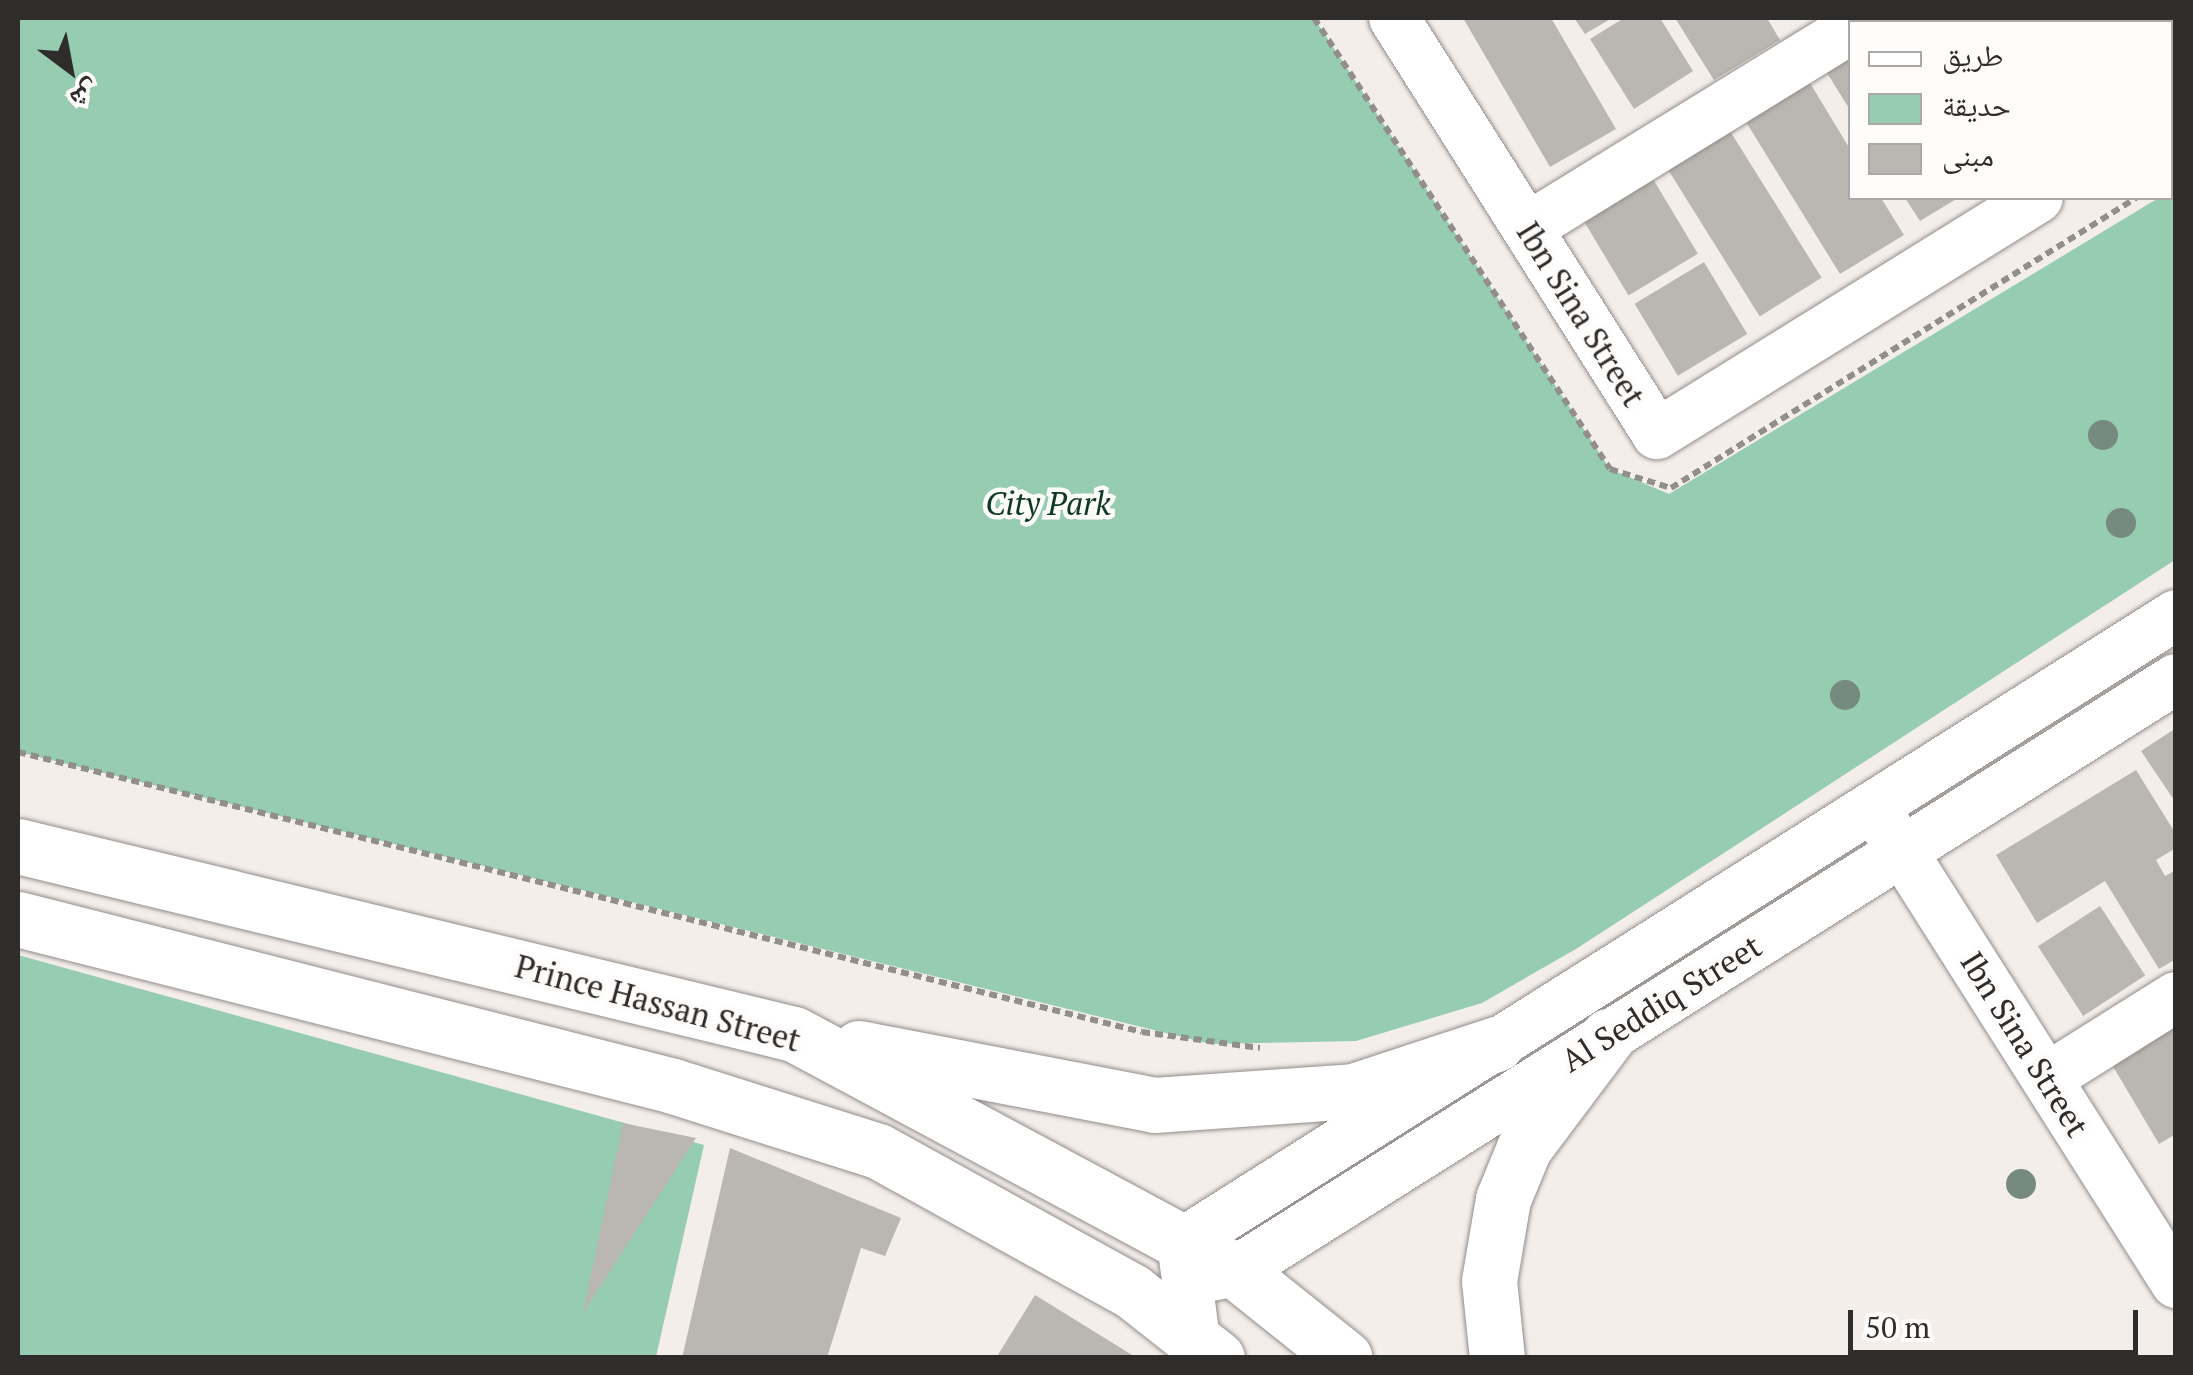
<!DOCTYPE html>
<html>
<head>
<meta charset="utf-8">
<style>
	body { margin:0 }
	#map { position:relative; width:2193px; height:1375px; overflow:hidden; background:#f4eeeb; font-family:"PT Serif","Noto Naskh Arabic",serif }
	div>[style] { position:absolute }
	.green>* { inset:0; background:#96ccaf }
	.building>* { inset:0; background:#bab7b2; transform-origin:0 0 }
	.path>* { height:6px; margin-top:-3px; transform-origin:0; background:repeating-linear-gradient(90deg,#928e8c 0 8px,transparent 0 13px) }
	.roads { filter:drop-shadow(0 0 2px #928c8a) drop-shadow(0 0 2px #928c8a) }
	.minor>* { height:50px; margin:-25px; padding:0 25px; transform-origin:25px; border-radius:25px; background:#fff }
	.major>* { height:55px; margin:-27.5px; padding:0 27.5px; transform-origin:27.5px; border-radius:27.5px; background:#fff }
	.trees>* { width:30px; height:30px; margin:-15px; border-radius:50%; background:#768a7f }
	span { translate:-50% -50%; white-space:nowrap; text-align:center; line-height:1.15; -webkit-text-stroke:9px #fefcfb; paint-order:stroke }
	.street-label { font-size:32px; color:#2f2d2c }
	.park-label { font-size:32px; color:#0e3926; font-style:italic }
	.frame { position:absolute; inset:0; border:20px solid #2f2d2c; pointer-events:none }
	.legend { position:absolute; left:1848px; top:20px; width:325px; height:180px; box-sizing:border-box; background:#fefcfb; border:2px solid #aba9a8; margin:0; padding:12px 18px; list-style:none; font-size:30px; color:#2f2d2c }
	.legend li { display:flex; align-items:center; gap:20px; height:50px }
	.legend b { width:50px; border:2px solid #aba9a8 }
	.north { position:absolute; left:20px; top:20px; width:100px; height:100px; -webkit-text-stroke:8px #fefcfb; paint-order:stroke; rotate:148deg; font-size:28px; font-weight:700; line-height:40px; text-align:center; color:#2f2d2c }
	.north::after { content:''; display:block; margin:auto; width:35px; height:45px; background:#2f2d2c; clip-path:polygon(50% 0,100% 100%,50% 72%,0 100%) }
	.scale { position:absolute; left:1848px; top:1310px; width:290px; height:45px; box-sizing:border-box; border:5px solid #2f2d2c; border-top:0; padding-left:12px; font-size:30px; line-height:35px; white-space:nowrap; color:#2f2d2c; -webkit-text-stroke:8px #fefcfb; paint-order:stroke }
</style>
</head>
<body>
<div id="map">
	<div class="green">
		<div style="clip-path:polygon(18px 18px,1314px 18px,1610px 469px,1669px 494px,2175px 188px,2175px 560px,1576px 949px,1482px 1003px,1356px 1041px,1211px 1044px,18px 752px)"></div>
		<div style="clip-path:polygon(18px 955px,704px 1145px,656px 1357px,18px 1357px)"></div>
	</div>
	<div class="building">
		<div style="clip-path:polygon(1463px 18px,1551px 18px,1616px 129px,1550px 167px)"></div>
		<div style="clip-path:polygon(1574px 18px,1612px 18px,1585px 34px)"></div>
		<div style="clip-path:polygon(1624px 18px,1660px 18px,1693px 71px,1634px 109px,1590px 39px)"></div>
		<div style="clip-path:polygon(1675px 18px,1767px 18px,1780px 40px,1714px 80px)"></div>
		<div style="clip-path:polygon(1920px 18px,2089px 18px,1912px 22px)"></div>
		<div style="clip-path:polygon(2114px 18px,2176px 18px,2176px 72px,2170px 22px)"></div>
		<div style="clip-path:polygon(1850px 58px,1850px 110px,1827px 73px)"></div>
		<div style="clip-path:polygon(1810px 83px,1850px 149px,1850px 198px,1881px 198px,1904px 235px,1840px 274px,1746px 122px)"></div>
		<div style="left:1730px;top:131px;width:173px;height:73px;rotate:58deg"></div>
		<div style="left:1650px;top:174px;width:93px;height:81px;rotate:59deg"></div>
		<div style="clip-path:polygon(1905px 198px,1958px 198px,1920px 221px)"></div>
		<div style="left:1704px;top:262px;width:84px;height:81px;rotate:59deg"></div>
		<div style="clip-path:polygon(2176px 728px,2176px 803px,2141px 751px)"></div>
		<div style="clip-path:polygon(2136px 770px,2176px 834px,2176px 848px,2156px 860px,2165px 876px,2176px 870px,2176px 959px,2159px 969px,2105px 881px,2037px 923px,1996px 855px)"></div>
		<div style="left:2100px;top:906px;width:83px;height:74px;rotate:57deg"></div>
		<div style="clip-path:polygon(2176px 1018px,2176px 1134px,2159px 1144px,2108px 1058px)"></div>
		<div style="clip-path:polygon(623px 1123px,696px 1138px,583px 1313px)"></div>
		<div style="clip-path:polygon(730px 1148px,901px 1218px,885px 1256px,861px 1248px,827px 1358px,682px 1358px)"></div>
		<div style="clip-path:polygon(1035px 1295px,1137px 1358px,996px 1358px)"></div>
	</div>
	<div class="path">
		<div style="left:1314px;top:18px;width:539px;rotate:56.72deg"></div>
		<div style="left:1610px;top:469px;width:64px;rotate:17.3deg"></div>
		<div style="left:1671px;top:488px;width:548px;rotate:-31.95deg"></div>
		<div style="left:2170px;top:176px;width:7px;rotate:-27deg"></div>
		<div style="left:18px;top:752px;width:1158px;rotate:13.99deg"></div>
		<div style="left:1142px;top:1032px;width:119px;rotate:7.7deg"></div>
	</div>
	<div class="roads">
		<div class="minor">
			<div style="left:1394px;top:18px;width:492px;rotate:57.7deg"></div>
			<div style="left:1657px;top:434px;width:448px;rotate:-31.8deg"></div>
			<div style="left:2170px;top:115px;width:7px;rotate:-27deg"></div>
			<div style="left:1527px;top:228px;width:379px;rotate:-31.6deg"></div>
			<div style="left:1884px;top:823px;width:545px;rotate:57.59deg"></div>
			<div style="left:2047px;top:1078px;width:152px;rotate:-32.1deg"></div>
			<div style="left:1196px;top:1279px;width:41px;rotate:-11.3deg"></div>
			<div style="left:1236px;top:1271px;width:1111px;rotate:-32.2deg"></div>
			<div style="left:1195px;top:1340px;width:98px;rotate:-97.6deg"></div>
			<div style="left:1182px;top:1243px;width:1176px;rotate:-32.28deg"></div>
		</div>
		<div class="major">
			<div style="left:18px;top:846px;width:798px;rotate:13.62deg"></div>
			<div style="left:794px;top:1034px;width:502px;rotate:28.2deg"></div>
			<div style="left:1236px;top:1271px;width:139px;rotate:38.6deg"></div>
			<div style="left:18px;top:919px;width:676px;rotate:14.3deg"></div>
			<div style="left:673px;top:1086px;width:215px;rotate:17.6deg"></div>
			<div style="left:878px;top:1151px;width:291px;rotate:28.9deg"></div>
			<div style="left:1133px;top:1292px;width:107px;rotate:38.2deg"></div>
			<div style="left:859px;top:1048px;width:300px;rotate:10.9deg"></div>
			<div style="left:1154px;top:1105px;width:199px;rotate:-4deg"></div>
			<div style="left:1353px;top:1091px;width:151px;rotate:-18.2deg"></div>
			<div style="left:1497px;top:1358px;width:77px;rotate:-95.9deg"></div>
			<div style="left:1489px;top:1281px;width:83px;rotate:-80.3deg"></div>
			<div style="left:1503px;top:1199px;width:55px;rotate:-67.6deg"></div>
			<div style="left:1524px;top:1148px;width:140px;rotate:-53.1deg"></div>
		</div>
	</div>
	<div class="trees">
		<div style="left:2103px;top:435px"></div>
		<div style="left:2121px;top:523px"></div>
		<div style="left:1845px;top:695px"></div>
		<div style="left:2021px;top:1184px"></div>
	</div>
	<div class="street-label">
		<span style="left:1581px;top:314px;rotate:58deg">Ibn Sina Street</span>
		<span style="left:658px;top:1003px;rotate:15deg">Prince Hassan Street</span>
		<span style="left:1661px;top:1003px;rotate:-32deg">Al Seddiq Street</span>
		<span style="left:2025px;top:1044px;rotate:58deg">Ibn Sina Street</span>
	</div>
	<div class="park-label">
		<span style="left:1048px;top:503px">City Park</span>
	</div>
	<div class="frame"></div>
	<ul class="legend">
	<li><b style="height:12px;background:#fff"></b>طريق</li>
	<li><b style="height:28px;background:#96ccaf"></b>حديقة</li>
	<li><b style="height:28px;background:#bab7b2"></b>مبنى</li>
	</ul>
	<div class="north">ش</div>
	<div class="scale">50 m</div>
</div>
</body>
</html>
